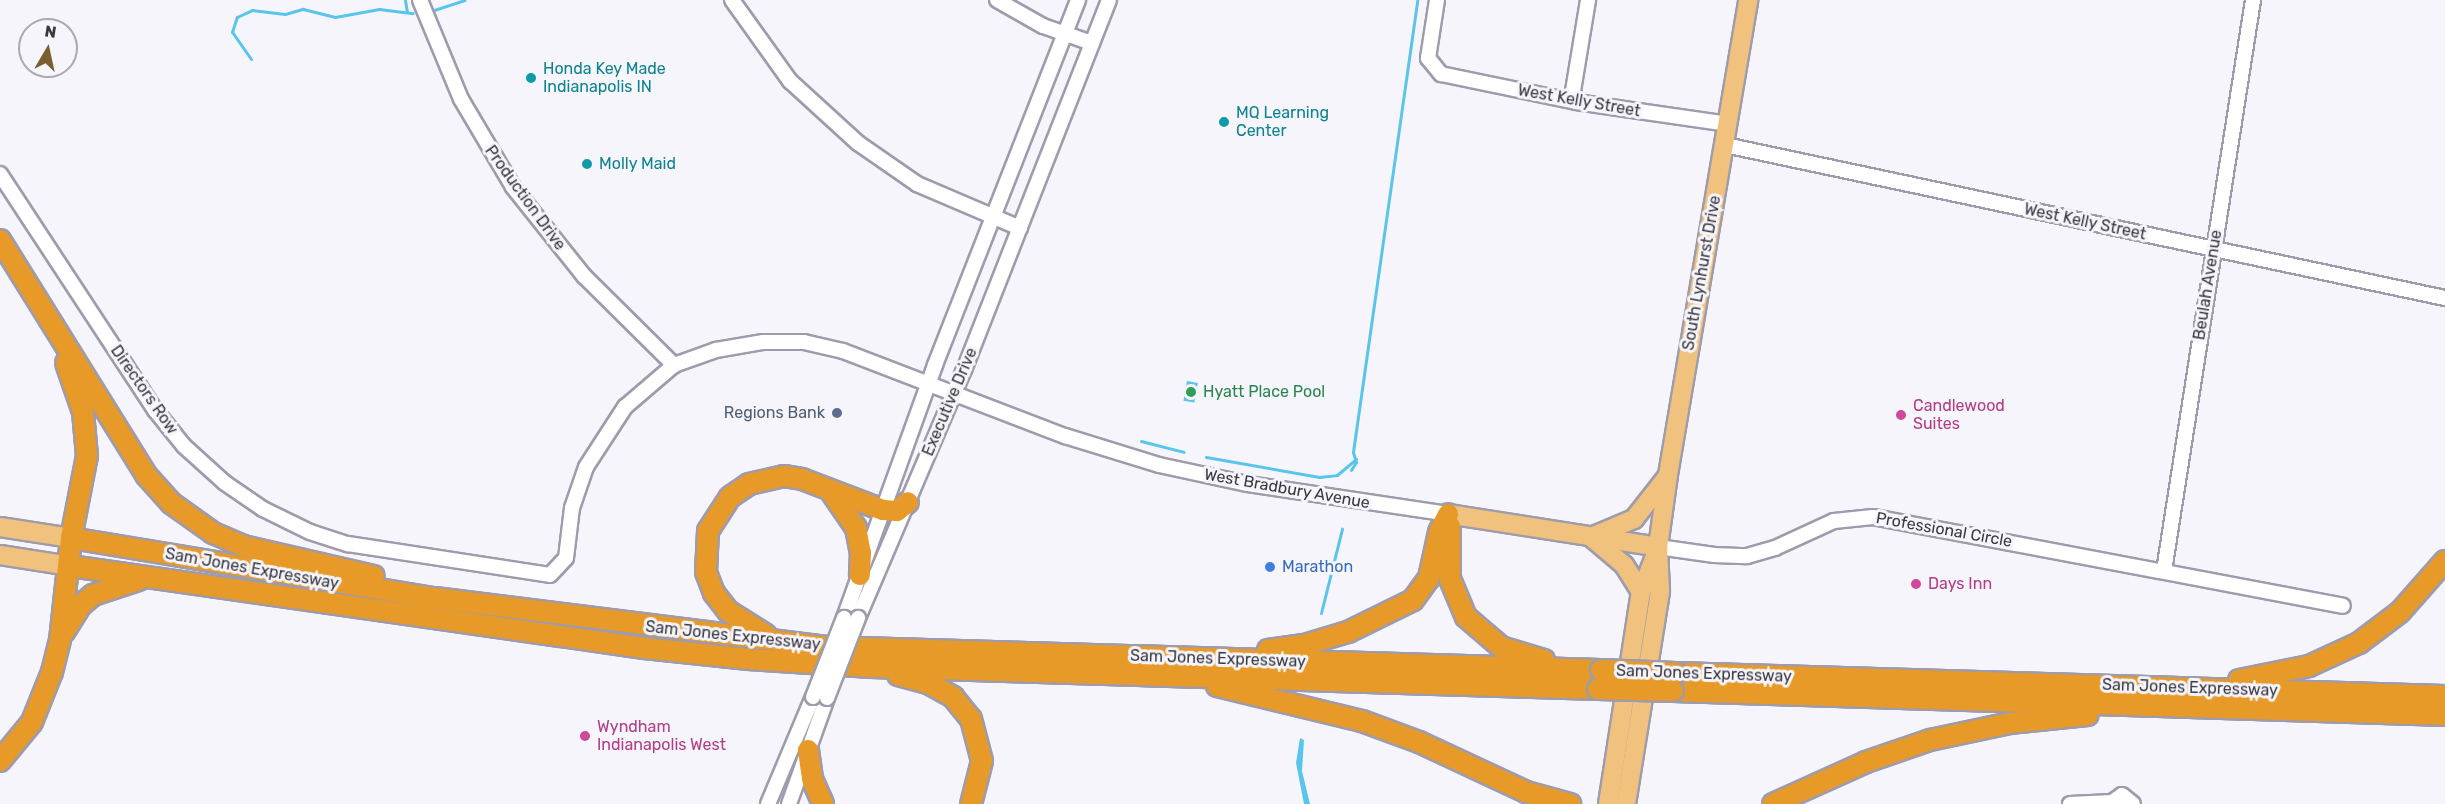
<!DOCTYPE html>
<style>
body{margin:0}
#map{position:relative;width:2445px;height:804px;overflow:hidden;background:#f6f5fc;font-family:Rubik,sans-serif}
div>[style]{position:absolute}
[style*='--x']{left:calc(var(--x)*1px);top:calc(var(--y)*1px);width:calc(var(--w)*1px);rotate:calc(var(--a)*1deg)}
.water>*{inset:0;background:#59c5eb;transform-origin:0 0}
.stream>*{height:3px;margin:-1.5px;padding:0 1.5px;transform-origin:1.5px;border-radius:1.5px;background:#59c5eb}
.roads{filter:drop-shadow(2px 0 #9e9cac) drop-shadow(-2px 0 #9e9cac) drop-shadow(0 2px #9e9cac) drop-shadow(0 -2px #9e9cac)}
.minor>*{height:14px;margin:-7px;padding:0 7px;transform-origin:7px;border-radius:7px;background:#fff}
.major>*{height:18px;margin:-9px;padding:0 9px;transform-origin:9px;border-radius:9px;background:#f1c27e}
.highway>*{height:20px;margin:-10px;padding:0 10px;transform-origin:10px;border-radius:10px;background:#e89a28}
.bridges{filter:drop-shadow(2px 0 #9e9cac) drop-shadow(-2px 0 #9e9cac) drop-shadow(0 2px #9e9cac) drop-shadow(0 -2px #9e9cac)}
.minor-bridge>*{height:14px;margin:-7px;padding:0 7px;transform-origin:7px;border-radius:7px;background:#fff}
.highway-bridge>*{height:20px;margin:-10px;padding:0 10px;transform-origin:10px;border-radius:10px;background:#e89a28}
.dots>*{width:16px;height:16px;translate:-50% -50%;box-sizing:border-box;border:3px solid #f6f5fc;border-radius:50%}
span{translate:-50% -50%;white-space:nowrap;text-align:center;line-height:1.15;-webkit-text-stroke:6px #f6f5fc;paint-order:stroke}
.culture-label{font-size:16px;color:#0d838f}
.left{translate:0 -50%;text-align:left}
.street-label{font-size:16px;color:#39383e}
.leisure-label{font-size:16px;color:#27864d}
.hotel-label{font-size:16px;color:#b23c85}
.service-label{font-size:16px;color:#4e5e75}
.right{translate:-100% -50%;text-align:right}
.shop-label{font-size:16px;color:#366cbe}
.north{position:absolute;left:18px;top:18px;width:60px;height:60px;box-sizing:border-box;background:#f6f5fc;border:2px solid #aaa9b0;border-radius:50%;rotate:9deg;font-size:16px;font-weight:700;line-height:24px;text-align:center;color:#39383e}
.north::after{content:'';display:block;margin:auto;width:21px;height:27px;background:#7a5e30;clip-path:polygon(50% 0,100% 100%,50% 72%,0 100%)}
</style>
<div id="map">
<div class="water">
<i style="left:1187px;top:381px;width:11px;height:20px;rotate:10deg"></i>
<i style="clip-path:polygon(1300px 738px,1304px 740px,1302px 771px,1310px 804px,1304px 804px,1296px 763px)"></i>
</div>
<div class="stream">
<i style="--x:405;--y:0;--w:12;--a:81"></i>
<i style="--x:434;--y:10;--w:32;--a:-18"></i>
<i style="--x:251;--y:59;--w:33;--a:-125"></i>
<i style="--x:232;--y:32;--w:16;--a:-72"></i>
<i style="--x:237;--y:17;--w:17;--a:-25"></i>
<i style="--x:252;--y:10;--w:33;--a:7"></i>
<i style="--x:285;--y:14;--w:19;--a:-16"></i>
<i style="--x:303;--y:9;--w:33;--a:14"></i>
<i style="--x:335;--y:17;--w:45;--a:-10.3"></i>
<i style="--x:379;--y:9;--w:34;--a:7"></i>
<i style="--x:1141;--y:441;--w:44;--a:14.3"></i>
<i style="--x:1206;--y:457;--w:115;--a:10"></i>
<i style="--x:1319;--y:477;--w:18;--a:-6"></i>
<i style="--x:1337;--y:475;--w:25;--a:-40"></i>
<i style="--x:1351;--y:470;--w:9;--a:-58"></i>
<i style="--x:1356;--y:462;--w:10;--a:-107"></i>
<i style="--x:1353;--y:452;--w:457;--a:-81.9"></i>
<i style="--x:1321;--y:613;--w:87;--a:-76"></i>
</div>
<div class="roads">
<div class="minor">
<i style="--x:420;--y:0;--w:107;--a:67.5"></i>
<i style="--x:461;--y:99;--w:102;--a:59.4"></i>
<i style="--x:513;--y:187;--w:114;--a:51.4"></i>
<i style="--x:584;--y:276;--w:127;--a:44.7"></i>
<i style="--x:732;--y:0;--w:100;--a:54.4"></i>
<i style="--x:790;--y:81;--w:92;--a:42.4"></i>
<i style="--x:858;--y:143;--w:72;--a:34.8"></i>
<i style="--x:917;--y:184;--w:112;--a:23.1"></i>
<i style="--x:997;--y:0;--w:53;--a:29.5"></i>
<i style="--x:1043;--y:26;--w:52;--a:19.1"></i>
<i style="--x:1437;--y:0;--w:59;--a:98.8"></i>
<i style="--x:1428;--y:58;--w:21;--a:51"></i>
<i style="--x:1441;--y:74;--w:138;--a:11.7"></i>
<i style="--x:1576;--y:102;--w:154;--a:8.2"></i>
<i style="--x:1576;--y:102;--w:11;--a:-105"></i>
<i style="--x:1573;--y:91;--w:92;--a:-80.6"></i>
<i style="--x:1725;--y:145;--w:736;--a:12"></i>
<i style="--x:0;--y:174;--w:282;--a:56.7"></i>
<i style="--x:155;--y:410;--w:46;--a:51.1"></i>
<i style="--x:184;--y:446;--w:55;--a:42.1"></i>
<i style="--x:225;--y:483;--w:46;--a:34.4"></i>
<i style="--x:263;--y:509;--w:52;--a:26.1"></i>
<i style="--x:310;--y:532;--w:40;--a:18"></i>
<i style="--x:348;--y:544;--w:204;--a:8.7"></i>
<i style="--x:550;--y:575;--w:23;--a:-47"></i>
<i style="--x:566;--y:558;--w:50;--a:-83.2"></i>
<i style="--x:572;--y:508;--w:43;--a:-71.1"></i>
<i style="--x:586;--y:467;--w:72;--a:-57"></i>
<i style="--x:625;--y:407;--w:65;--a:-40.6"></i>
<i style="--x:674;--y:365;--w:45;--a:-19.7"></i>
<i style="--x:716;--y:350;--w:48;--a:-9.7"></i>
<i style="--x:763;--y:342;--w:41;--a:0"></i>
<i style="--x:804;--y:342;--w:40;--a:13"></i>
<i style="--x:843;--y:351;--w:238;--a:21"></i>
<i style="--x:1065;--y:436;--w:98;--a:17.1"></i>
<i style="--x:1159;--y:465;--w:91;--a:12.1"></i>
<i style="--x:1248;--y:484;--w:202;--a:8.5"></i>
<i style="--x:1658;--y:547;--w:57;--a:8.1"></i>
<i style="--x:1714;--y:555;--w:33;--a:2"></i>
<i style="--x:1747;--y:556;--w:29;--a:-16"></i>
<i style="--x:1775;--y:548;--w:65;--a:-24.6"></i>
<i style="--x:1834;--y:521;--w:39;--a:-6"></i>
<i style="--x:1873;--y:517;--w:478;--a:10.7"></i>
<i style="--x:2164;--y:571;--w:578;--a:-81.14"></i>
<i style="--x:844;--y:618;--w:269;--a:-70.2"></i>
<i style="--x:935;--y:365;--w:392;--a:-68.6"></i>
<i style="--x:858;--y:618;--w:270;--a:-66.9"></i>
<i style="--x:964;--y:370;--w:397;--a:-68.6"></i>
<i style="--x:768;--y:804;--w:116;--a:-67.2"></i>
<i style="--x:789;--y:804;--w:113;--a:-70.3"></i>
<i style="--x:2070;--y:804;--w:42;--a:-2.7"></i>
<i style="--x:2112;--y:802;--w:12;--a:-35"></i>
<i style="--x:2122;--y:795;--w:14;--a:39"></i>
</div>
<div class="major">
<i style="--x:1448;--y:514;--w:213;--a:8.9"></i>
<i style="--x:0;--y:527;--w:72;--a:8.8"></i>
<i style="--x:0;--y:555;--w:71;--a:8.9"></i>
<i style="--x:1641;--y:592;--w:32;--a:-122"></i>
<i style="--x:1624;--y:565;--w:43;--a:-139.7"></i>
<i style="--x:1591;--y:537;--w:47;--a:-22.7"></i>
<i style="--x:1634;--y:519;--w:53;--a:-51.8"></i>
<i style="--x:1608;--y:804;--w:215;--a:-81.2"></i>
<i style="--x:1641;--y:592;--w:41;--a:-68.5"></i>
<i style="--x:1626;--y:804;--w:216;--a:-80.9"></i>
<i style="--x:1660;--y:591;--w:44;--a:-92.6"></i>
<i style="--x:1658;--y:547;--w:73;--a:-82.1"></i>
<i style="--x:1668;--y:475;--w:482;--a:-80.4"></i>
</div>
<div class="highway">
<i style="--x:0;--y:240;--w:277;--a:58.1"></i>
<i style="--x:146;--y:475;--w:38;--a:48"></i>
<i style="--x:171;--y:503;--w:52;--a:35.5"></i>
<i style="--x:213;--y:533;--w:33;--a:23"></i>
<i style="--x:243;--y:546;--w:134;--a:12.9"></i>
<i style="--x:832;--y:493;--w:42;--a:55.6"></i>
<i style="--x:856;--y:528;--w:25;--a:79"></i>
<i style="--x:861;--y:553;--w:22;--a:93"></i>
<i style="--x:1450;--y:526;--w:53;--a:90"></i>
<i style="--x:1450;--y:579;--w:41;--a:67.2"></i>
<i style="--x:1466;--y:617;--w:46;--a:40.6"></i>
<i style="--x:1501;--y:647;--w:45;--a:16.8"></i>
<i style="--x:71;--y:538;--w:369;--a:9.4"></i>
<i style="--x:435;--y:598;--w:397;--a:7.1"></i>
<i style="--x:829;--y:647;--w:772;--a:1.71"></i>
<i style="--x:70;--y:566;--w:580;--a:8.13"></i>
<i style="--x:644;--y:648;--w:105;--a:6"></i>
<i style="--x:748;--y:659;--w:123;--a:3.7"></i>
<i style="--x:871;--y:667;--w:727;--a:1.73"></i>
<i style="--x:64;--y:632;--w:32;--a:-58"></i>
<i style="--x:81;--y:605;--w:16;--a:-40"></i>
<i style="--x:93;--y:595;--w:48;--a:-18.1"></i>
<i style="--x:766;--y:635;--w:45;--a:-147.7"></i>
<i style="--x:728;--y:611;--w:23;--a:-128"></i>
<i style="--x:714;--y:593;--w:22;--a:-111"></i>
<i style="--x:706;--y:572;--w:41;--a:-87.2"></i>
<i style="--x:708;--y:531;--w:40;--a:-57.1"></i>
<i style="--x:730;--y:497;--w:23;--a:-34"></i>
<i style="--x:749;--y:484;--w:36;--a:-13"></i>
<i style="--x:784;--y:476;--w:18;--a:9"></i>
<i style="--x:802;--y:479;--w:87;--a:20.9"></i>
<i style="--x:883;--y:510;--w:14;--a:4"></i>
<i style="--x:897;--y:511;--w:14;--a:-39"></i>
<i style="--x:1268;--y:650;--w:36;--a:-8"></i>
<i style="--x:1304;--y:645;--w:46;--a:-16.5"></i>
<i style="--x:1348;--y:632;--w:72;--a:-26.2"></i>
<i style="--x:1413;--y:600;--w:27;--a:-54"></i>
<i style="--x:1429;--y:578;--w:47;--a:-77.7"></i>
<i style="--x:1439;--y:532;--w:20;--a:-63"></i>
<i style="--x:1676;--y:673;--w:769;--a:1.71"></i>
<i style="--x:898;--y:675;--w:31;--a:15"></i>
<i style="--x:928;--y:683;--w:29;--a:29"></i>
<i style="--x:953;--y:697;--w:28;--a:51"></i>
<i style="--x:971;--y:719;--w:43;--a:75.3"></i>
<i style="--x:982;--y:761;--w:44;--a:104.3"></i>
<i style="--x:2239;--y:680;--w:71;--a:-11.3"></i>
<i style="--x:2309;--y:666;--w:55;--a:-24.7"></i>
<i style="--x:2359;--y:643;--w:51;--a:-37.1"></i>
<i style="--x:2400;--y:612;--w:68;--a:-48.6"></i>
<i style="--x:1217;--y:686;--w:149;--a:13.6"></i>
<i style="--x:1362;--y:721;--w:61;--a:20.2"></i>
<i style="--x:1419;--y:742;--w:118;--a:25"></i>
<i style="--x:1526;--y:792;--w:46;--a:15.3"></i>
<i style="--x:1673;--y:691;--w:772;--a:1.78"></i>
<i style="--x:808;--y:750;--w:29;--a:82"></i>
<i style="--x:812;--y:779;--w:27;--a:66"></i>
<i style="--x:0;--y:761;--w:50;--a:-50.6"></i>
<i style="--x:32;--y:722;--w:54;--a:-68.2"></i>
<i style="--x:52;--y:672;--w:33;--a:-76"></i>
<i style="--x:60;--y:640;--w:103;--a:-83.8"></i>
<i style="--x:71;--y:538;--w:84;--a:-79"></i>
<i style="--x:87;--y:456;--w:44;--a:-95.2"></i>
<i style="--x:83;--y:412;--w:52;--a:-109.1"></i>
<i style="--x:1773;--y:804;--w:102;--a:-24.3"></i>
<i style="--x:1866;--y:762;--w:68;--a:-19"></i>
<i style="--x:1930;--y:740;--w:82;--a:-12"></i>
<i style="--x:2010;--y:723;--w:78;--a:-5.9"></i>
</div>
</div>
<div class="bridges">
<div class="minor-bridge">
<i style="--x:813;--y:697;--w:85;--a:-68.6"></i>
<i style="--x:827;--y:698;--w:86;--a:-68.8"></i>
</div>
<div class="highway-bridge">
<i style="--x:1601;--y:670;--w:75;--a:2.3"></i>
<i style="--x:1598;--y:689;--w:75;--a:1.5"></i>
</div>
</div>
<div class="dots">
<i style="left:531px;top:78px;background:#0f9aa8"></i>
<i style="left:1224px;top:122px;background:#0f9aa8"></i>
<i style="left:587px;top:164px;background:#0f9aa8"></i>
<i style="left:1191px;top:392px;background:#2e9e5b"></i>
<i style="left:837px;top:413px;background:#5c6f8a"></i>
<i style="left:1901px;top:415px;background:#d1479c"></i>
<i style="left:1270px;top:567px;background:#3f7fe0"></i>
<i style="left:1916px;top:584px;background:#d1479c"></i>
<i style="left:585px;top:736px;background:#d1479c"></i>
</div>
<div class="culture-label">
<span class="left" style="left:543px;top:78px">Honda Key Made<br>Indianapolis IN</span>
<span class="left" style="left:1236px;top:122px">MQ Learning<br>Center</span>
<span class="left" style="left:599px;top:164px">Molly Maid</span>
</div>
<div class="street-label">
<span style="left:1579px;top:101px;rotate:10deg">West Kelly Street</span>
<span style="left:525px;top:198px;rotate:54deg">Production Drive</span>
<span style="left:2085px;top:222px;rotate:12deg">West Kelly Street</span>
<span style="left:1702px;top:273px;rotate:-80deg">South Lynhurst Drive</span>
<span style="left:2208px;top:285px;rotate:-81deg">Beulah Avenue</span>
<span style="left:144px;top:390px;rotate:55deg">Directors Row</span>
<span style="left:950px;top:402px;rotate:-67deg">Executive Drive</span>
<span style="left:1287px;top:489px;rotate:10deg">West Bradbury Avenue</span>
<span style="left:1944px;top:530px;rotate:10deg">Professional Circle</span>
<span style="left:252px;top:569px;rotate:10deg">Sam Jones Expressway</span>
<span style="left:733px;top:636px;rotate:6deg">Sam Jones Expressway</span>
<span style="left:1218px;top:659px;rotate:2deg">Sam Jones Expressway</span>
<span style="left:1704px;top:674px;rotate:2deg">Sam Jones Expressway</span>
<span style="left:2190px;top:688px;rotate:2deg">Sam Jones Expressway</span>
</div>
<div class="leisure-label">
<span class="left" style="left:1203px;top:392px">Hyatt Place Pool</span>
</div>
<div class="hotel-label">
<span class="left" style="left:1913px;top:415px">Candlewood<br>Suites</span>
<span class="left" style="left:1928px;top:584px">Days Inn</span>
<span class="left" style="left:597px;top:736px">Wyndham<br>Indianapolis West</span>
</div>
<div class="service-label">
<span class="right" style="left:825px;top:413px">Regions Bank</span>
</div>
<div class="shop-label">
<span class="left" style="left:1282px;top:567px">Marathon</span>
</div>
<div class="north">N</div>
</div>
